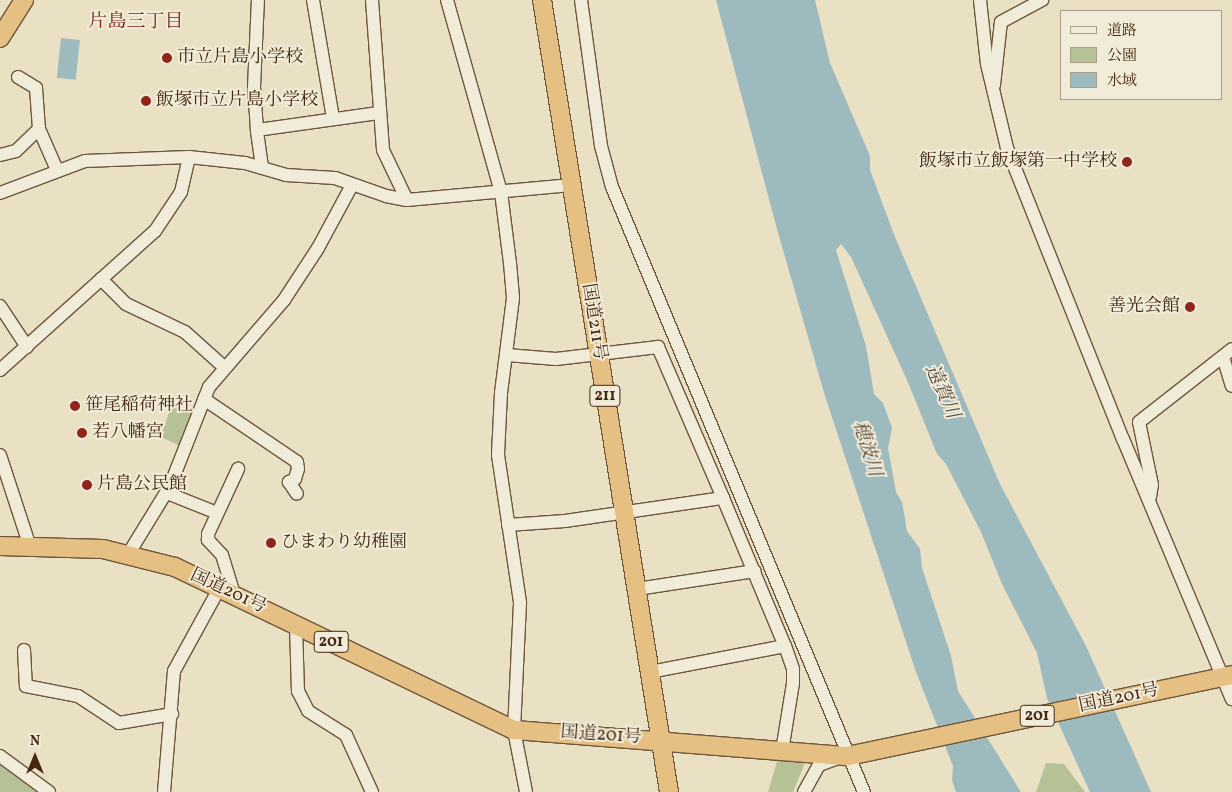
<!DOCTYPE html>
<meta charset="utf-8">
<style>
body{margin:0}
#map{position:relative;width:1232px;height:792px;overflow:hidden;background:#eae0c4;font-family:Vollkorn,"Noto Serif JP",serif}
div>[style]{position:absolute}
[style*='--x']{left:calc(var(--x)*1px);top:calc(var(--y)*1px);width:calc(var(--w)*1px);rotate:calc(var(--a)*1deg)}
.green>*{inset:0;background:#b6c295}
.water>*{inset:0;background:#9dbabf;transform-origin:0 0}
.roads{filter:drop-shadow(1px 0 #6e563d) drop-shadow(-1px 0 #6e563d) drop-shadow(0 1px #6e563d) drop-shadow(0 -1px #6e563d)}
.minor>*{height:12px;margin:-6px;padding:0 6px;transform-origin:6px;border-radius:6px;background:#f1ebd9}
.highway>*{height:18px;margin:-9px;padding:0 9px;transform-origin:9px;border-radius:9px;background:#e5c082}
.dots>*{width:14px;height:14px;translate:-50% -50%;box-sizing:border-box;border:2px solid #f1ebd9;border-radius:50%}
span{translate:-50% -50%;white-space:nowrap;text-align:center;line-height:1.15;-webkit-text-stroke:4px #f1ebd9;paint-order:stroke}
.shield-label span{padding:1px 4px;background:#f1ebd9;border:1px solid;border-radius:4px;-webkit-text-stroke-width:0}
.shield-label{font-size:16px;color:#452810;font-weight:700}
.poi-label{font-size:18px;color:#452810}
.left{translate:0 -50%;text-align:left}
.right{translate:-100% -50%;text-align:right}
.street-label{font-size:18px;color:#452810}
.neighbourhood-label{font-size:19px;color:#7a1f14}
.water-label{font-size:19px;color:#5b4c3c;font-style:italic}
.legend{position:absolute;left:1060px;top:10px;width:162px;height:90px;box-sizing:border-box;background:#f1ebd9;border:1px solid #ac9d89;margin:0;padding:6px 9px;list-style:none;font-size:15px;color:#452810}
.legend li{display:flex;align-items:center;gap:10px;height:25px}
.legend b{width:25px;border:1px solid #ac9d89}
.north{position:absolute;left:10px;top:732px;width:50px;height:50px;-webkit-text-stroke:4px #f1ebd9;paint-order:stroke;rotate:0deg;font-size:14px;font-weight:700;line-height:20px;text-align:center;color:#452810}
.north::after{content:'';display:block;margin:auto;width:18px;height:22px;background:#452810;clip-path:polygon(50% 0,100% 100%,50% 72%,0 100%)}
</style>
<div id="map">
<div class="green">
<i style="clip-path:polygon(172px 403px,194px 415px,180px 446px,161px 437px)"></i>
<i style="clip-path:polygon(778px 758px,805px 763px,793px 792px,768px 792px)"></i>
<i style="clip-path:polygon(0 760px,43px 792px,0 792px)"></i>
<i style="clip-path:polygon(1046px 763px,1064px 764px,1085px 792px,1036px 792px)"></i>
</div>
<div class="water">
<i style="clip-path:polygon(716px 0,815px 0,830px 63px,870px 156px,870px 170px,895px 237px,1000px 484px,1086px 646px,1151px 792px,1090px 792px,1047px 698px,1037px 653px,1002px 584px,981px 532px,946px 464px,937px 454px,907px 380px,851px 257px,841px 244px,836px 250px,866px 346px,874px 394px,883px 403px,892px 428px,888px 448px,896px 492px,902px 502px,907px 531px,920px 549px,922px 568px,951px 656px,958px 691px,1021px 792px,956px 792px,952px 780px,953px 766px,916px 672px,825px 396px,777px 229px)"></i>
<i style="left:61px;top:38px;width:19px;height:40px;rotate:6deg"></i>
</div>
<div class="roads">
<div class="minor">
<i style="--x:313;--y:0;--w:120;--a:80.4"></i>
<i style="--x:372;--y:0;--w:150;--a:85.8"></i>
<i style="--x:383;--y:150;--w:55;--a:64.4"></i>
<i style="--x:447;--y:0;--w:199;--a:74.3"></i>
<i style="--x:501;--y:192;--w:72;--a:82.8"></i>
<i style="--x:510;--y:263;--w:35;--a:85"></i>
<i style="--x:513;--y:298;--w:96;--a:97.2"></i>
<i style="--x:501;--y:393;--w:62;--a:92.8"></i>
<i style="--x:498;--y:455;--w:150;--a:81.5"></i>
<i style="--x:520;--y:603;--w:127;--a:92.7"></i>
<i style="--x:514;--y:730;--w:63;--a:79"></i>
<i style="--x:581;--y:0;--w:147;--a:82.2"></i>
<i style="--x:601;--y:146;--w:42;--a:75"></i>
<i style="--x:612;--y:187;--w:655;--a:67.39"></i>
<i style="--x:980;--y:0;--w:64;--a:83.8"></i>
<i style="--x:987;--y:64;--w:86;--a:76.6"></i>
<i style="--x:1007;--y:148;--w:313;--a:68.3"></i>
<i style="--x:1123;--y:439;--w:282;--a:67.3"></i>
<i style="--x:18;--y:77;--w:21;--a:31"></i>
<i style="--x:36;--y:88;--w:41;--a:85.8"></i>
<i style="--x:39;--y:129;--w:45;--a:66.3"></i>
<i style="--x:994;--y:85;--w:63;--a:-83.7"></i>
<i style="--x:1001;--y:22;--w:47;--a:-28.2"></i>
<i style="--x:257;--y:130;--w:43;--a:-94"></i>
<i style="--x:254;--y:87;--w:87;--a:-87.4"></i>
<i style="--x:0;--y:155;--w:16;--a:-14"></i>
<i style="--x:16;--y:151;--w:32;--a:-44"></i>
<i style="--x:262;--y:167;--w:37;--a:-98"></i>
<i style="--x:257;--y:130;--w:122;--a:-8"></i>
<i style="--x:0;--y:193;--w:91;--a:-20.6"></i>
<i style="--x:85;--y:161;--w:104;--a:-2.2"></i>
<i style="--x:189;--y:157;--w:56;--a:6.1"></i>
<i style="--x:245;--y:163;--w:43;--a:16.3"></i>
<i style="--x:286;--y:175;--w:49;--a:3.5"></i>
<i style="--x:335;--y:178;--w:54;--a:19.4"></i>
<i style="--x:386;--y:196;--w:21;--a:11"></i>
<i style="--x:407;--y:200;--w:165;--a:-5.2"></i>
<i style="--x:101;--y:279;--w:35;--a:45"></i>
<i style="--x:126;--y:304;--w:65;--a:25.4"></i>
<i style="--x:185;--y:332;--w:52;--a:41.9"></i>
<i style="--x:0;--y:306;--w:49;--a:56.6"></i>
<i style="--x:507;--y:355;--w:49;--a:4.7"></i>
<i style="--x:556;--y:359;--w:103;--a:-6.7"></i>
<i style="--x:658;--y:347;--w:164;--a:66.7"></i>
<i style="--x:1223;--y:357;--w:30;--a:73"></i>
<i style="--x:0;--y:370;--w:208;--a:-41.9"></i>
<i style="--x:155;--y:231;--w:47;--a:-56.3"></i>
<i style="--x:181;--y:192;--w:36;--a:-77"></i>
<i style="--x:204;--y:399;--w:112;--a:34.1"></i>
<i style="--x:297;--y:462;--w:7;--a:82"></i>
<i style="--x:298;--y:469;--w:10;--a:107"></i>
<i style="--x:295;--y:479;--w:7;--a:153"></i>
<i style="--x:289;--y:482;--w:14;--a:56"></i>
<i style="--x:0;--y:455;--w:97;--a:71.9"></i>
<i style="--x:167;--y:493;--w:54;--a:21.8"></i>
<i style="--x:1150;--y:497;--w:12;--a:-81"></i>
<i style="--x:1152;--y:485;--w:64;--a:-101.7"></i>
<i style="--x:1139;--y:422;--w:118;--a:-38.1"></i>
<i style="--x:508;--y:525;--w:57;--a:-4"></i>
<i style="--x:565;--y:521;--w:160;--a:-8.3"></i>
<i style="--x:723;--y:498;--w:160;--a:67.3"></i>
<i style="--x:785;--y:646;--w:137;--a:169.1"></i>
<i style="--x:129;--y:553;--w:79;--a:-58.5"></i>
<i style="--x:170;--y:486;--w:106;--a:-68.5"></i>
<i style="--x:209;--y:387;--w:115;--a:-49.2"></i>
<i style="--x:284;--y:300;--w:62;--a:-56.8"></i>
<i style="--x:318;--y:248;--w:72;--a:-61.6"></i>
<i style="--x:637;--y:589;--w:119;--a:-8.7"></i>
<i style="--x:234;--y:594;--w:41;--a:-107.1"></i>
<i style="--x:222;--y:555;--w:21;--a:-133"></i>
<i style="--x:208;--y:540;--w:6;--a:-90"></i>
<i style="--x:208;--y:534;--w:72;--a:-65.2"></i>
<i style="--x:296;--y:625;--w:66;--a:88.3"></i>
<i style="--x:298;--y:691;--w:22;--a:63"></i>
<i style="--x:308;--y:711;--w:45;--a:32.3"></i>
<i style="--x:346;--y:735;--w:63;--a:65.5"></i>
<i style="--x:24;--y:650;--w:36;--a:87"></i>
<i style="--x:26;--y:686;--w:53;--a:10.9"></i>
<i style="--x:78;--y:696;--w:49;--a:33.4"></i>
<i style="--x:119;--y:723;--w:54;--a:-9.6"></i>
<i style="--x:782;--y:751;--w:69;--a:-80.8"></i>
<i style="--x:793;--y:683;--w:14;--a:-90"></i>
<i style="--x:793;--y:669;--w:24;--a:-109"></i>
<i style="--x:0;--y:756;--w:61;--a:36.3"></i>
<i style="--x:164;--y:792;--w:121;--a:-85.3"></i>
<i style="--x:174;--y:671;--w:96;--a:-61.3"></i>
<i style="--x:804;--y:792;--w:31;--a:-61"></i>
<i style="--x:819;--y:765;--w:20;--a:-20"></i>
</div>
<div class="highway">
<i style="--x:542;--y:0;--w:802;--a:80.89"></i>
<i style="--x:0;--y:38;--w:45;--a:-57.7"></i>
<i style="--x:0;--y:546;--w:103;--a:1.7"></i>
<i style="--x:103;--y:549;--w:74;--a:14"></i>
<i style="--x:175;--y:567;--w:376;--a:25.7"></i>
<i style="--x:514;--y:730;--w:335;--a:4.5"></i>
<i style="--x:848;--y:756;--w:392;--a:-11.9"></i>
</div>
</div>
<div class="dots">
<i style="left:167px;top:58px;background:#8f2418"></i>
<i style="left:146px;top:101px;background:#8f2418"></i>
<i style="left:1127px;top:162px;background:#8f2418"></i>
<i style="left:1190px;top:307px;background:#8f2418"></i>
<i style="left:75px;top:406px;background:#8f2418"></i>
<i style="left:82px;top:433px;background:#8f2418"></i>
<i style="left:87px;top:485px;background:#8f2418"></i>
<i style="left:271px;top:543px;background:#8f2418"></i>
</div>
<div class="shield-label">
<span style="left:605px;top:396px">211</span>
<span style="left:331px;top:642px">201</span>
<span style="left:1037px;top:716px">201</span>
</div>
<div class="poi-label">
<span class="left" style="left:177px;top:58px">市立片島小学校</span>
<span class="left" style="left:156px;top:101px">飯塚市立片島小学校</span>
<span class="right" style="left:1117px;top:162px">飯塚市立飯塚第一中学校</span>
<span class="right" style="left:1180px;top:307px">善光会館</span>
<span class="left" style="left:85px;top:406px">笹尾稲荷神社</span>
<span class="left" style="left:92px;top:433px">若八幡宮</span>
<span class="left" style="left:97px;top:485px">片島公民館</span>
<span class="left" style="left:281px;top:543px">ひまわり幼稚園</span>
</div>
<div class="street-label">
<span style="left:593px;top:322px;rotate:81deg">国道211号</span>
<span style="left:228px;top:592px;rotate:25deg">国道201号</span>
<span style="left:1119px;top:699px;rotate:-12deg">国道201号</span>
<span style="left:601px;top:736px;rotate:4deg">国道201号</span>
</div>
<div class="neighbourhood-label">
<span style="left:136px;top:23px">片島三丁目</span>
</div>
<div class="water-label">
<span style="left:941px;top:392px;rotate:66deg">遠賀川</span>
<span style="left:866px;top:449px;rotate:73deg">穂波川</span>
</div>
<ul class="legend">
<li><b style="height:6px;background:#f1ebd9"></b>道路</li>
<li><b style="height:14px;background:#b6c295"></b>公園</li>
<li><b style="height:14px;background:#9dbabf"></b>水域</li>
</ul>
<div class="north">N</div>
</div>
